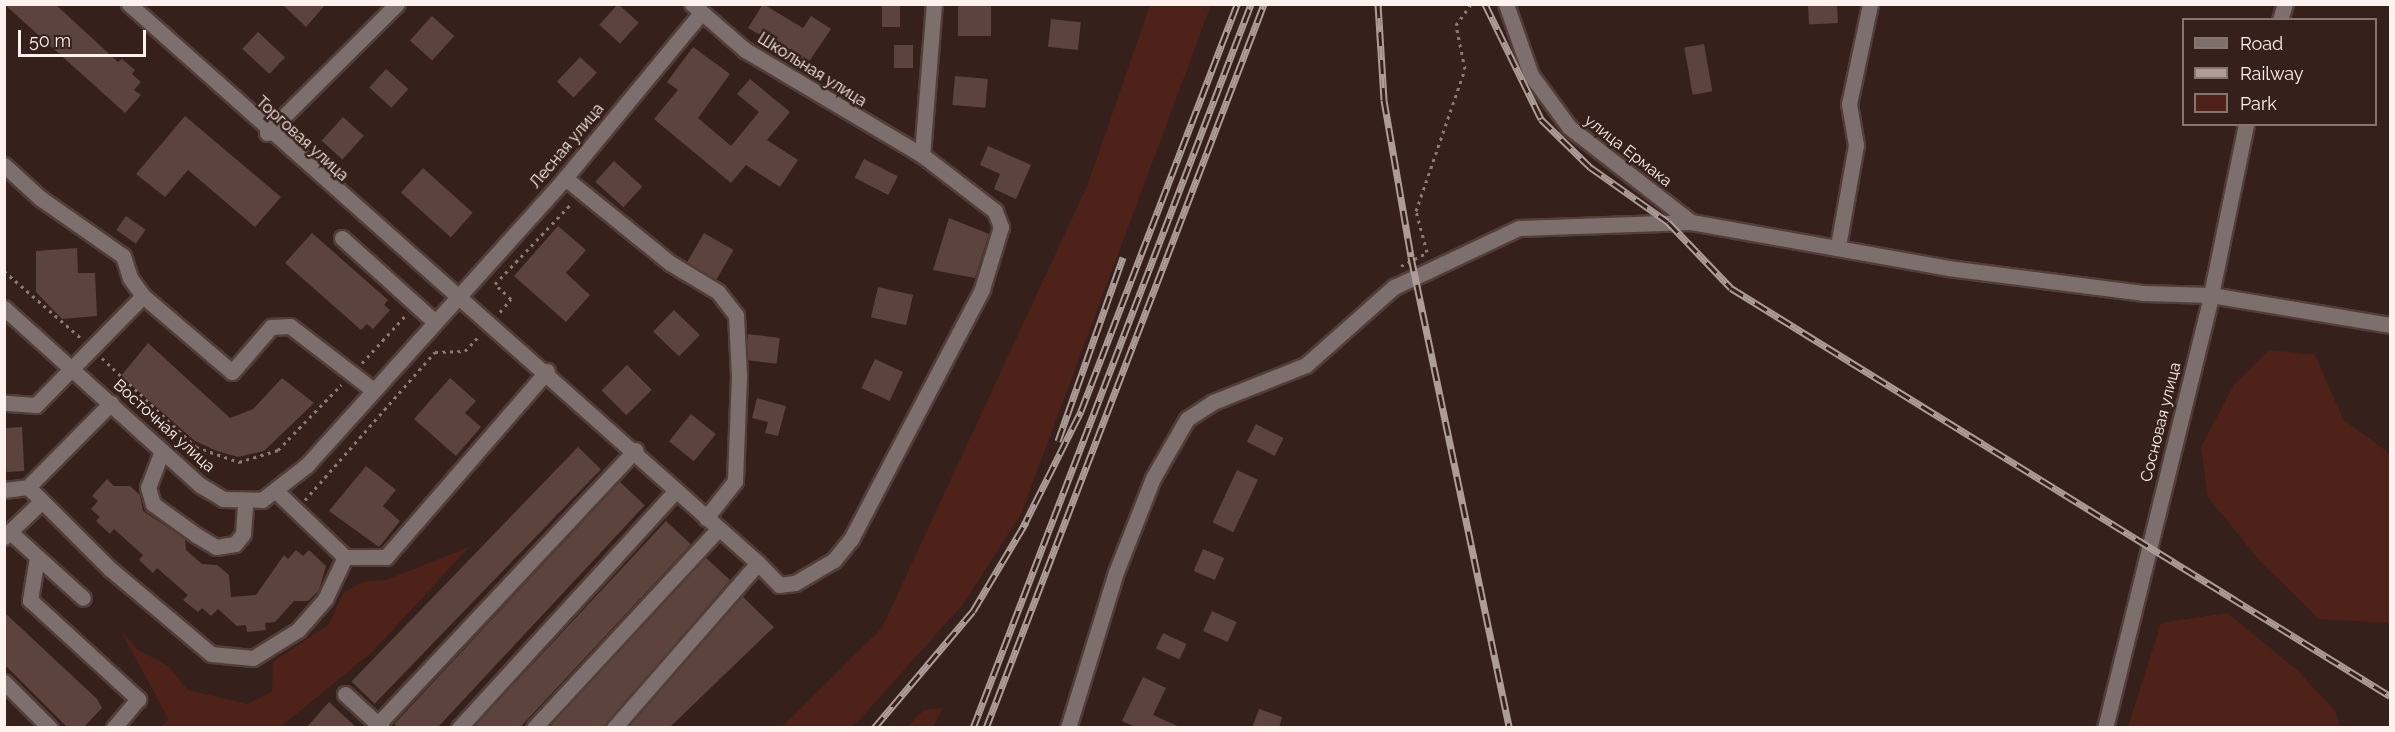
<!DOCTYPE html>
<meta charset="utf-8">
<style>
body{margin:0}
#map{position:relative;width:2395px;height:732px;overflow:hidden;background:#36201b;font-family:Raleway,sans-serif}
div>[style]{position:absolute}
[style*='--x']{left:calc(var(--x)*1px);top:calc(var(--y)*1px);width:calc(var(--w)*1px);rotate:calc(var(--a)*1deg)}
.green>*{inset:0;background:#4f2219}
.building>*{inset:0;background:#5c433e;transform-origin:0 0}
.path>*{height:3px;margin-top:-1.5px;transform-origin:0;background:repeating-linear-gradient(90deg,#8d7a76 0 3px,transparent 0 7.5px)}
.roads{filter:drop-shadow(2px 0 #523d39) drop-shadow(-2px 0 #523d39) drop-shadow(0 2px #523d39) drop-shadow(0 -2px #523d39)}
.minor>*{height:15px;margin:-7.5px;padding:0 7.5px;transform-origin:7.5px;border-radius:7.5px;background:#7c6f6d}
.rail>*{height:7px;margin-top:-3.5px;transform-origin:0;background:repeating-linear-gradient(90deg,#36201b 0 14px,#ad9c98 0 28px);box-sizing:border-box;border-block:2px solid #ad9c98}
span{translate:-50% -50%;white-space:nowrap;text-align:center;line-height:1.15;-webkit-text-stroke:5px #36201b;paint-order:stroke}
.street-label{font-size:16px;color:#fef1ee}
.frame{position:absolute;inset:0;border:6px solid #fef1ee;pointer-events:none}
.legend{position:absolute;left:2182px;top:18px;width:195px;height:108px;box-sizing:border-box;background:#36201b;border:2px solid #86746f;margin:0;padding:8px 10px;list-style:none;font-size:18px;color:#fef1ee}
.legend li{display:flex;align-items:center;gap:12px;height:30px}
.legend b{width:30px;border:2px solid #86746f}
.scale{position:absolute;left:18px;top:30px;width:128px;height:27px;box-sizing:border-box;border:3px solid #fef1ee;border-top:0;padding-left:8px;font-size:18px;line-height:21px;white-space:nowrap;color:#fef1ee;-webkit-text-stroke:4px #36201b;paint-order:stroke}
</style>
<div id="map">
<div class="green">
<i style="clip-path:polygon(1150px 5px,1211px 5px,1021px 514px,963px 604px,853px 727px,782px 727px,882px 628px,1088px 184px)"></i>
<i style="clip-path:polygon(2269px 350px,2315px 355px,2343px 419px,2390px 454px,2390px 623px,2319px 619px,2259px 560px,2208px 497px,2201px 447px,2234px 385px)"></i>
<i style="clip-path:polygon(469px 547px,372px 652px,280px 727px,160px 727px,169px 720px,121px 631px,137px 649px,168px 666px,188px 690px,247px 704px,272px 692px,273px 662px,329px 624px,343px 593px,362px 582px,386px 580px)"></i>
<i style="clip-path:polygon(2227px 613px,2296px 669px,2335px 711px,2340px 727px,2128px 727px,2161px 623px)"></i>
<i style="clip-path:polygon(942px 708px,934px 727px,907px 727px,924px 710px)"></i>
</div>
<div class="building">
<i style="clip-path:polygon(4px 4px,55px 4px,118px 62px,122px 59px,135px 70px,132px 74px,141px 82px,134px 90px,141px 95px,125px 113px)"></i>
<i style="clip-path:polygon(282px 4px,326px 4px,306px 27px)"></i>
<i style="left:618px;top:4px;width:28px;height:28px;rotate:42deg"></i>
<i style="clip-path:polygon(763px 4px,803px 28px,811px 16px,831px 29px,808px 63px,748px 28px)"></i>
<i style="left:882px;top:4px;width:18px;height:23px"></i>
<i style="left:958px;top:4px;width:33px;height:32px"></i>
<i style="left:1837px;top:4px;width:19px;height:29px;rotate:87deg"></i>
<i style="left:432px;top:16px;width:30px;height:33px;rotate:42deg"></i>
<i style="left:1051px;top:19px;width:30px;height:28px;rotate:6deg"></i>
<i style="left:258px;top:32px;width:37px;height:23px;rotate:43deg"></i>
<i style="left:1704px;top:44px;width:48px;height:20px;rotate:80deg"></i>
<i style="left:894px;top:45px;width:19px;height:23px"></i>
<i style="clip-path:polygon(693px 47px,730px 74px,698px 118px,731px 146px,759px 112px,737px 94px,750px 79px,790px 112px,767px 140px,798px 160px,780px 187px,746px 165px,731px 183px,654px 119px,678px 90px,667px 82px)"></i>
<i style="left:580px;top:57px;width:23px;height:34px;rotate:43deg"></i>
<i style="left:386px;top:69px;width:30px;height:25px;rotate:42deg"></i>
<i style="left:955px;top:76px;width:33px;height:29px;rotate:5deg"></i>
<i style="clip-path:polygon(185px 116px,281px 197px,255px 227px,188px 170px,165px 197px,136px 174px)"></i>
<i style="left:343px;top:117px;width:28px;height:32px;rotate:42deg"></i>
<i style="clip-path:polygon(988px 146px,1031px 165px,1016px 199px,994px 189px,1000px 174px,980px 165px)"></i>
<i style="left:864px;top:159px;width:38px;height:21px;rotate:27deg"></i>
<i style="left:614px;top:161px;width:38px;height:28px;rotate:42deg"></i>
<i style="left:423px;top:168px;width:67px;height:33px;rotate:42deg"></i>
<i style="left:126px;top:216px;width:24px;height:17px;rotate:35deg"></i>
<i style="clip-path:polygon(949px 218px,989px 234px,975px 278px,933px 270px)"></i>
<i style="clip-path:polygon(558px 226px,586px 250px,566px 273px,590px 295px,566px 322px,514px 276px)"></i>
<i style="clip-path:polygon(312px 233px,388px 300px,384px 305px,390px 310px,373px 329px,367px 324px,361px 330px,285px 263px)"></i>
<i style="left:704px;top:233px;width:34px;height:34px;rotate:30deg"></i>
<i style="clip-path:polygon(77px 248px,78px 273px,95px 273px,97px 316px,62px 319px,36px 292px,36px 251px)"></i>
<i style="left:878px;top:287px;width:36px;height:31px;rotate:13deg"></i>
<i style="left:674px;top:310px;width:36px;height:30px;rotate:44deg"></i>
<i style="left:748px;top:334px;width:32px;height:26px;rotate:7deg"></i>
<i style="clip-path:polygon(148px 343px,230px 418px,253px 409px,282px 378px,314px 403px,264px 451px,238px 457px,217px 451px,195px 441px,121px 376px)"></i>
<i style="left:875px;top:359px;width:31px;height:32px;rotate:25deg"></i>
<i style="left:627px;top:365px;width:35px;height:36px;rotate:45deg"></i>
<i style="clip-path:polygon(450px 378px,476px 401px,465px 413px,481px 427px,456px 456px,414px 419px)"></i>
<i style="clip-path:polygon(757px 398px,786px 406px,778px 436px,765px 433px,768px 422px,752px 418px)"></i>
<i style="left:691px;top:414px;width:32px;height:35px;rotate:39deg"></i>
<i style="left:1256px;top:424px;width:31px;height:20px;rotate:27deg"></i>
<i style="left:22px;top:427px;width:44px;height:18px;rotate:87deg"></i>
<i style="left:578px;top:447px;width:32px;height:326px;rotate:44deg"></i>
<i style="clip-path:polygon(366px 466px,396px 490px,383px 506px,400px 521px,379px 547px,329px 511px)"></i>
<i style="left:1237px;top:470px;width:23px;height:58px;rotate:25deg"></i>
<i style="clip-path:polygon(107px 479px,114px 486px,130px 486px,140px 495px,143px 511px,185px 539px,186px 550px,202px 564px,217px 565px,229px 575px,231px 597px,256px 595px,284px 555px,288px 559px,296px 550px,303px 556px,309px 550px,326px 566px,319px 590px,308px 601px,294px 601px,275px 622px,265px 623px,266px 630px,247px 632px,246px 625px,237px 626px,218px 609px,211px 616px,202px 608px,198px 612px,183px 600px,188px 595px,157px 568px,153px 573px,139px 560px,143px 555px,114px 529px,110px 534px,96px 521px,100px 517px,91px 509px,98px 501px,92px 496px)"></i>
<i style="left:620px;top:482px;width:34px;height:331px;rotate:43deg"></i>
<i style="left:666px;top:521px;width:34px;height:280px;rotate:43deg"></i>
<i style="left:1203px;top:549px;width:23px;height:24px;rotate:23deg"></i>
<i style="clip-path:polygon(705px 557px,730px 580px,604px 728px,548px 728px)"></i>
<i style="clip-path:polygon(742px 596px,774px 627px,669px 728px,627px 728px)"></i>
<i style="left:1212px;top:611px;width:27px;height:22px;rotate:24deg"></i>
<i style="clip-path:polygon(4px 612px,97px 699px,102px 708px,83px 728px,68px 728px,4px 664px)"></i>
<i style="left:1163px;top:633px;width:26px;height:17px;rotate:25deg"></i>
<i style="clip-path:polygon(1143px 677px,1166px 688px,1153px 715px,1182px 728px,1138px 728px,1122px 721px)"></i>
<i style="clip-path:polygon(329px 702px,357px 728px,306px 728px)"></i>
<i style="clip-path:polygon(1259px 709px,1282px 717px,1279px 728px,1252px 728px)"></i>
</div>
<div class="path">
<i style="--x:1427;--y:252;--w:42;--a:-105"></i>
<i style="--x:1416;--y:211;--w:150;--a:-71"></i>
<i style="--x:1465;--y:69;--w:45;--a:-101.6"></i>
<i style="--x:1456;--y:25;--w:26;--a:-54"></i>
<i style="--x:1401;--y:266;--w:28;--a:-27"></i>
<i style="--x:4;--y:271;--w:101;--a:41"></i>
<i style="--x:500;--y:312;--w:17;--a:-50"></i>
<i style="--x:511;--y:299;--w:22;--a:-137"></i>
<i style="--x:495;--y:284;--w:110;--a:-46.5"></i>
<i style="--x:102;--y:358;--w:129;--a:43.4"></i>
<i style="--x:196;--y:447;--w:46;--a:19.2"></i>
<i style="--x:239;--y:462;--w:41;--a:-17.1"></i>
<i style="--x:278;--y:450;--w:91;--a:-45.9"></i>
<i style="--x:362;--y:363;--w:65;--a:-47.5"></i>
<i style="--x:305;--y:500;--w:197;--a:-48.7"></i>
<i style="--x:435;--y:352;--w:30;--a:-2"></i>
<i style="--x:465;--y:351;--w:22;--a:-47"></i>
</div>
<div class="roads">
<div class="minor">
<i style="--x:129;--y:4;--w:841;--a:41.63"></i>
<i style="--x:1506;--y:4;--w:75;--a:70.6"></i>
<i style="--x:1531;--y:75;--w:64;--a:53.8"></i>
<i style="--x:1569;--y:127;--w:155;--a:37.9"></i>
<i style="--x:2280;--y:20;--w:17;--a:-73"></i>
<i style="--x:267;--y:133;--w:183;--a:-44.8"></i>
<i style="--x:922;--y:155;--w:151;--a:-85.5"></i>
<i style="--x:4;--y:165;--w:49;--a:42.5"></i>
<i style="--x:40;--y:198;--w:101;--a:34.9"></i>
<i style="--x:123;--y:256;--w:23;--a:72"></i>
<i style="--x:130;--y:278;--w:22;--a:54"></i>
<i style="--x:143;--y:296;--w:153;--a:134.5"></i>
<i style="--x:36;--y:405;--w:32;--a:-176"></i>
<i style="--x:565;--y:178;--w:135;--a:39"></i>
<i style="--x:670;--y:263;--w:56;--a:31.1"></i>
<i style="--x:718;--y:292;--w:29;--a:52"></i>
<i style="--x:736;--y:315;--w:61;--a:87.2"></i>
<i style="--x:739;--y:376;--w:105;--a:92.2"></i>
<i style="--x:735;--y:481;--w:47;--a:128.1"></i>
<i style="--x:342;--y:238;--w:124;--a:42.1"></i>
<i style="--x:1838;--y:246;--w:103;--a:-79.9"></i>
<i style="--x:1856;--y:145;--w:42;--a:-99.7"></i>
<i style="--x:1849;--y:104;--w:102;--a:-78.1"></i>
<i style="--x:143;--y:296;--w:117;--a:40.5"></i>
<i style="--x:232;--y:372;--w:60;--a:-49.1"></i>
<i style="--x:271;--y:327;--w:19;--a:-3"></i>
<i style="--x:290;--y:326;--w:105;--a:37.6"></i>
<i style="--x:4;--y:308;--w:264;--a:42.1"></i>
<i style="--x:200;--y:485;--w:27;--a:31"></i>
<i style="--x:223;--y:499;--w:39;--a:1"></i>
<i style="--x:262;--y:500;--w:57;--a:-37.9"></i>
<i style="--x:307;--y:465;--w:386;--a:-48"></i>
<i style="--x:565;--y:178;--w:214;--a:-50.5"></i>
<i style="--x:111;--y:403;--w:118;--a:134.7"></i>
<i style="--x:28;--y:487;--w:115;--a:45"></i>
<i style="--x:109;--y:568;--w:133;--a:40.1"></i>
<i style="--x:211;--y:654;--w:42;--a:5.4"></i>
<i style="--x:253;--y:658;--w:53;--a:-31.9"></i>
<i style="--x:298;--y:630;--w:41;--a:-48.9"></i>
<i style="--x:325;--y:599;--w:47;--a:-64.5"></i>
<i style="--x:162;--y:451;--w:39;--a:111"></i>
<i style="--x:148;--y:487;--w:18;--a:74"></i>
<i style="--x:153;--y:504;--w:53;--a:35.8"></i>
<i style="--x:196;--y:535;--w:23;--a:31"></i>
<i style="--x:216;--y:547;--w:19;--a:-9"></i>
<i style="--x:235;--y:544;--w:13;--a:-51"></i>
<i style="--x:243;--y:534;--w:30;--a:-86"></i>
<i style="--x:4;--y:490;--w:24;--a:-7"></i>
<i style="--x:278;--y:493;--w:93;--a:43.7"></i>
<i style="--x:345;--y:557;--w:41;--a:0"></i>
<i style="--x:386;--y:557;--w:246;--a:-49.1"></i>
<i style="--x:10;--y:532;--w:98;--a:42.1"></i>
<i style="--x:4;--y:537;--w:52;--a:-43.5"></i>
<i style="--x:37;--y:557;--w:44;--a:99.2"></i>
<i style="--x:30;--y:600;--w:147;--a:42.5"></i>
<i style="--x:138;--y:699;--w:38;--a:130"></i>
<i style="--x:4;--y:682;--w:65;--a:45"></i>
<i style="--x:345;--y:694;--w:50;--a:42.6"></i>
<i style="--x:378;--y:724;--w:376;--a:-46.8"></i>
<i style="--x:459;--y:728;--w:322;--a:-47.6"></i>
<i style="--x:534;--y:728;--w:271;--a:-47.2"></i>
<i style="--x:614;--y:728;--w:219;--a:-48.9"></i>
<i style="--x:758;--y:563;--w:30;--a:46"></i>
<i style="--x:779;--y:585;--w:16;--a:-7"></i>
<i style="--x:795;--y:583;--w:45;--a:-30.5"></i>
<i style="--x:834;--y:560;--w:27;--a:-51"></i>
<i style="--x:851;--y:539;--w:282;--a:-62.3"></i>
<i style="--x:982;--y:289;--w:65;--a:-73"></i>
<i style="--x:1001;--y:227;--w:17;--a:-111"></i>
<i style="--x:995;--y:211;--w:92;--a:-142.5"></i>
<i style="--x:922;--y:155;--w:206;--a:-149.3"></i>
<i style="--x:745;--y:50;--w:70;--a:-139"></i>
<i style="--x:1068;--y:728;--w:163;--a:-72.9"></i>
<i style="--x:1116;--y:572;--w:101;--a:-68.5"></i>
<i style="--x:1153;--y:478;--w:68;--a:-60"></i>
<i style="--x:1187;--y:419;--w:31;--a:-33"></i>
<i style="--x:1213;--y:402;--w:100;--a:-21.7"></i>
<i style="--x:1306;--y:365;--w:118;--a:-41.6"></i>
<i style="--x:1394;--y:287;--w:138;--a:-25.3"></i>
<i style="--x:1519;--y:228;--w:172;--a:-2"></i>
<i style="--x:1691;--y:222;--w:261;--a:10.1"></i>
<i style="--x:1948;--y:268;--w:198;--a:7.3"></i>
<i style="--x:2144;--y:293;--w:67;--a:1.7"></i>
<i style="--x:2211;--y:295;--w:181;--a:9.5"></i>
<i style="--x:2105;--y:728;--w:446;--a:-76.2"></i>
<i style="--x:2211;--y:295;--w:175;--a:-78.4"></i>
</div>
</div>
<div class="rail">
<i style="--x:1378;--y:4;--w:96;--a:86.4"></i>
<i style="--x:1384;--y:100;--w:159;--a:80.2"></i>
<i style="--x:1411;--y:257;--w:481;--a:78.2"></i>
<i style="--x:1485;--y:4;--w:128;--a:64"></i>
<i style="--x:1541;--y:119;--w:69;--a:44.4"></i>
<i style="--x:1590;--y:167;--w:95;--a:35.2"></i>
<i style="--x:1668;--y:222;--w:91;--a:46.3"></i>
<i style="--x:1731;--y:288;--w:775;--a:31.76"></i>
<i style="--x:1058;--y:441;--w:195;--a:-70.5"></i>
<i style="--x:1022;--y:529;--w:132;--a:-63.4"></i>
<i style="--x:1081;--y:411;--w:436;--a:-69"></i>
<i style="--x:874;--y:728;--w:153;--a:-49.8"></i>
<i style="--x:973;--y:611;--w:104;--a:-59.2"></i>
<i style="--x:973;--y:728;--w:776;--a:-68.99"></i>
<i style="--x:986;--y:728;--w:776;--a:-68.99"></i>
</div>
<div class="street-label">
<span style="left:812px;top:70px;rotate:32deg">Школьная улица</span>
<span style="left:302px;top:139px;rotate:42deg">Торговая улица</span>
<span style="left:567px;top:146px;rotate:-50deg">Лесная улица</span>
<span style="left:1628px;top:151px;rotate:38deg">улица Ермака</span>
<span style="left:2161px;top:422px;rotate:-76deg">Сосновая улица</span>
<span style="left:164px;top:426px;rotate:42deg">Восточная улица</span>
</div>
<div class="frame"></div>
<ul class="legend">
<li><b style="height:8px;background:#7c6f6d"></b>Road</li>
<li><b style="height:8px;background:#ad9c98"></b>Railway</li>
<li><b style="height:16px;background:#4f2219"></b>Park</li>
</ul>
<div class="scale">50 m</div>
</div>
